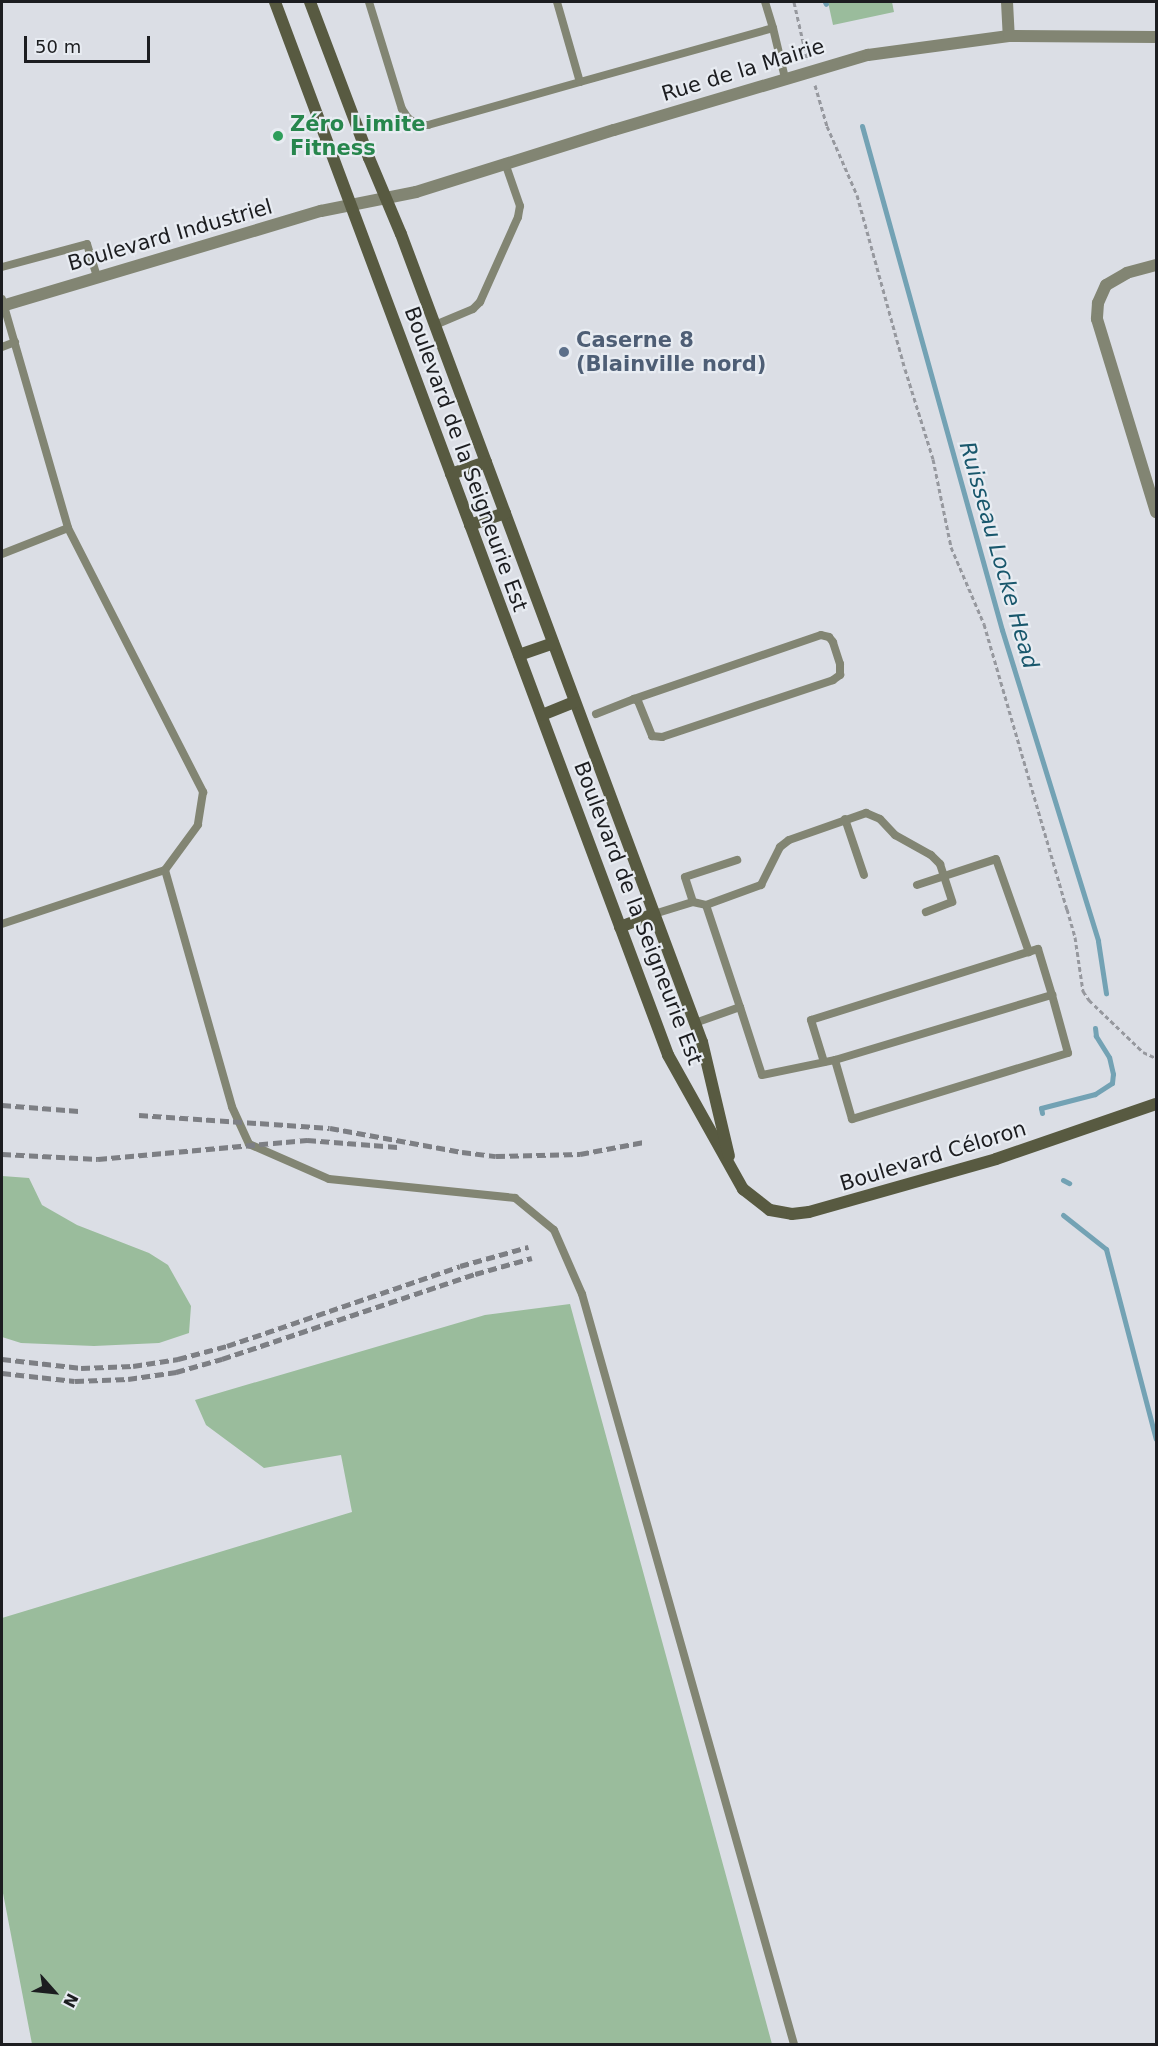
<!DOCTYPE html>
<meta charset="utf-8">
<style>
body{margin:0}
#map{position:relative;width:1158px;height:2046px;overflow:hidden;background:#dbdee5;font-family:"DejaVu Sans",sans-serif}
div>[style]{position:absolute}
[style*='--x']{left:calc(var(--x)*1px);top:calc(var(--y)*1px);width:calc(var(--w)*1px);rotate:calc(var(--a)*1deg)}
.forest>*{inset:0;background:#9abc9c}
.stream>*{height:5px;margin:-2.5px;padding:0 2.5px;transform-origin:2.5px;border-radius:2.5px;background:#73a2b4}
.path>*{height:3px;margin-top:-1.5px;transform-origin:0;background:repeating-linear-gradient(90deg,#96989e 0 4.5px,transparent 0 7.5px)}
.lane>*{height:8px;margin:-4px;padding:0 4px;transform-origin:4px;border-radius:4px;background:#828573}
.street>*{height:12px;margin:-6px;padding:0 6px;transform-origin:6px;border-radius:6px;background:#828573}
.secondary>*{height:12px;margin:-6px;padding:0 6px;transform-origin:6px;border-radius:6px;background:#585a41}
.rail>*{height:4.5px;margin-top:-2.25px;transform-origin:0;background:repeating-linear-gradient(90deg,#7d7f84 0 9px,transparent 0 13.5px)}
.dots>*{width:16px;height:16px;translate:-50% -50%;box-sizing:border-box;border:3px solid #e8ecf2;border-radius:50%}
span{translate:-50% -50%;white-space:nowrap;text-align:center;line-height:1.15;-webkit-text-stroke:4.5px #e8ecf2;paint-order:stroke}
.street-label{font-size:21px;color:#1c1d20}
.leisure-label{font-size:21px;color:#27864d;font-weight:700}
.left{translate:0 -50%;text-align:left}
.service-label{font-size:21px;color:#4e5e75;font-weight:700}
.water-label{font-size:22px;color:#19576c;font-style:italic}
.frame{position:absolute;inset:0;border:3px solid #1c1d20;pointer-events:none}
.north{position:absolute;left:24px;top:1962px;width:60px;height:60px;-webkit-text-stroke:4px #e8ecf2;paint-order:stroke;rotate:117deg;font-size:16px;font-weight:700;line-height:24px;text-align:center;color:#1c1d20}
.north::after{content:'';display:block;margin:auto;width:21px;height:27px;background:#1c1d20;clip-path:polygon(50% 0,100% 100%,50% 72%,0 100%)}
.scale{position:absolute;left:24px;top:36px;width:126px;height:27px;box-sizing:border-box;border:3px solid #1c1d20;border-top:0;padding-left:8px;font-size:18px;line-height:21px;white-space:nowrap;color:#1c1d20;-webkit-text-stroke:4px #e8ecf2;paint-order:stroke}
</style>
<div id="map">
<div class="forest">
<i style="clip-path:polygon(828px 2px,892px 2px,894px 12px,833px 25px)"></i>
<i style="clip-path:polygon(2px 1176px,29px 1178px,42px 1205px,77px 1225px,149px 1253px,168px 1265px,191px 1306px,189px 1333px,159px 1343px,94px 1346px,21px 1343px,2px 1337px)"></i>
<i style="clip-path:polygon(570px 1304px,772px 2044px,32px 2044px,2px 1888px,2px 1618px,352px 1512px,341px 1455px,264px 1468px,206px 1425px,195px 1400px,485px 1315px)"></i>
</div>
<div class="stream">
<i style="--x:825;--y:2;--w:2;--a:63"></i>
<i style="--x:862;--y:126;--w:523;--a:74.48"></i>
<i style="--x:1002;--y:630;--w:325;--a:72.8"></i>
<i style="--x:1098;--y:941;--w:53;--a:81.3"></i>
<i style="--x:1042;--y:1113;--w:5;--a:-101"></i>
<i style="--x:1041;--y:1108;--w:56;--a:-14.5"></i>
<i style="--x:1095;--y:1094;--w:20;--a:-33"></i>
<i style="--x:1112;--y:1083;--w:9;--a:-84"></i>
<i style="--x:1113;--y:1074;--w:17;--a:-103"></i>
<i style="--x:1109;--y:1057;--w:25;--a:-122"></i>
<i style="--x:1096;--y:1036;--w:8;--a:-97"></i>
<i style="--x:1063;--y:1180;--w:7;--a:27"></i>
<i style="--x:1063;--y:1215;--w:55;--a:38.3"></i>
<i style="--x:1106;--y:1249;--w:196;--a:75.3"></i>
</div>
<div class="path">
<i style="--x:794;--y:2;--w:58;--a:77.2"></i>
<i style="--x:815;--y:85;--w:43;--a:73.7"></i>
<i style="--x:827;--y:126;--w:75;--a:66.5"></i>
<i style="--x:857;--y:195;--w:180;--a:74.6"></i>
<i style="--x:905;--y:369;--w:94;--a:72.7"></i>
<i style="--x:933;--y:459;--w:90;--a:78.4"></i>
<i style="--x:951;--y:547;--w:84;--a:66.8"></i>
<i style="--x:984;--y:624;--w:297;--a:73.8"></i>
<i style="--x:1067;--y:909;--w:29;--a:74"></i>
<i style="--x:1075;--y:937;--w:55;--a:81.6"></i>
<i style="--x:1083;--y:991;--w:11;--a:56"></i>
<i style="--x:1089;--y:1000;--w:75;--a:43.9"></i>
<i style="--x:1143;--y:1052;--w:14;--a:25"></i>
</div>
<div class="lane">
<i style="--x:369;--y:2;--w:112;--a:72.9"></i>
<i style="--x:402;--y:109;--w:11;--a:56"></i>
<i style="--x:408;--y:118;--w:12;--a:35"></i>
<i style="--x:418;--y:125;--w:10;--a:0"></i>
<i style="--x:428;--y:125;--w:158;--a:-15.8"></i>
<i style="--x:557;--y:2;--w:83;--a:74"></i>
<i style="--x:580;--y:82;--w:200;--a:-15.6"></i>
<i style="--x:773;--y:28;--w:27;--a:-107"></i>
<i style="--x:773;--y:28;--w:51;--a:76.5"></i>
<i style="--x:2;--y:267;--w:88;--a:-15.1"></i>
<i style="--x:87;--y:244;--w:34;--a:73"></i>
<i style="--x:2;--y:299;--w:238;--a:73.9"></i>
<i style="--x:435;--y:325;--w:41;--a:-22.8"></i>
<i style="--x:473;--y:309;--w:10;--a:-45"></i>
<i style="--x:480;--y:302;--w:93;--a:-65.9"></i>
<i style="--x:518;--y:217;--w:11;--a:-80"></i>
<i style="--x:520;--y:206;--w:46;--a:-109.2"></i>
<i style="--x:2;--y:347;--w:14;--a:-21"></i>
<i style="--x:2;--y:554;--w:71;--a:-21.5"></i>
<i style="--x:68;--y:528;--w:297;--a:62.9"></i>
<i style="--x:203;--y:792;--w:33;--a:99"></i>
<i style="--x:198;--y:825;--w:56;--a:126.3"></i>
<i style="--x:165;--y:870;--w:172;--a:161.7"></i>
<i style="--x:596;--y:714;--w:41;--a:-21.5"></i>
<i style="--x:634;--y:699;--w:4;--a:27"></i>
<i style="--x:638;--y:701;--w:38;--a:68"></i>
<i style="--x:652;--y:736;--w:10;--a:6"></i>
<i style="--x:662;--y:737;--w:180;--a:-18.4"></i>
<i style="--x:833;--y:680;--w:9;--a:-36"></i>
<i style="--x:840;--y:675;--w:11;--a:-90"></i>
<i style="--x:840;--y:664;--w:23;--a:-108"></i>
<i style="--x:833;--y:642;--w:6;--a:-129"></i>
<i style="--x:829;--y:637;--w:8;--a:-166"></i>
<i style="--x:821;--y:635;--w:198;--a:161.1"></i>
<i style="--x:845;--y:819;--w:59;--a:71.3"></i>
<i style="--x:165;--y:870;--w:246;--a:74.2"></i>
<i style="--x:232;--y:1107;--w:41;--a:65.3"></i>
<i style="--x:249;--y:1144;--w:87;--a:23.6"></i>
<i style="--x:329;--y:1179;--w:187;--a:5.8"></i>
<i style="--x:515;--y:1198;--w:50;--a:39.4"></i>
<i style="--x:554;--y:1230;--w:70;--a:66.4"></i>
<i style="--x:582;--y:1294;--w:779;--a:74.22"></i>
<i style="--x:917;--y:885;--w:83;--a:-18.2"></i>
<i style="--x:996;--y:859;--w:99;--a:70.5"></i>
<i style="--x:693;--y:902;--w:13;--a:13"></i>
<i style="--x:706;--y:905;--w:108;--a:71.6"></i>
<i style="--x:740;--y:1007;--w:48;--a:160.4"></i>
<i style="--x:706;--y:905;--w:59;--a:-20"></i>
<i style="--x:761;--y:885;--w:42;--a:-63.4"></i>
<i style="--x:780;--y:847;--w:11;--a:-38"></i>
<i style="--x:789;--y:840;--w:82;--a:-19.3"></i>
<i style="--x:866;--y:813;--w:15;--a:23"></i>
<i style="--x:880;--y:819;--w:22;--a:47"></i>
<i style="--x:895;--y:835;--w:41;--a:29.1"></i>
<i style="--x:931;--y:855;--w:13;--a:45"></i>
<i style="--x:940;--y:864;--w:40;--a:72"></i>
<i style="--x:952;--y:902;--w:28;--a:159"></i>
<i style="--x:654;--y:914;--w:41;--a:-17.1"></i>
<i style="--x:693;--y:902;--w:26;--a:-108"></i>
<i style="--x:685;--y:877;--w:55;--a:-18.1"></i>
<i style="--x:740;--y:1007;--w:71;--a:72.1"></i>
<i style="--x:762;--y:1075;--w:75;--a:-11.6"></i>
<i style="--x:835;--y:1060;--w:227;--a:-16.7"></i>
<i style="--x:1052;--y:995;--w:60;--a:74.6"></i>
<i style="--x:1068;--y:1053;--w:226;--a:163"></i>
<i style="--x:852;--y:1119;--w:61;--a:-106.1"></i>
<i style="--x:824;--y:1062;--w:44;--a:-107.2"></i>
<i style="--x:811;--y:1020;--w:238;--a:-17.4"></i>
<i style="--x:1038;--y:949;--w:48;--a:73.1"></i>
</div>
<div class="street">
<i style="--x:1007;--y:2;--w:34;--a:87"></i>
<i style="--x:1156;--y:265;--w:30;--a:165"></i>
<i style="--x:1127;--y:273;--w:24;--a:150"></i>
<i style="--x:1106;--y:285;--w:20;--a:114"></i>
<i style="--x:1098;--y:303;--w:16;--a:94"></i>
<i style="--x:1097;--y:319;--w:202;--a:73"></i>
<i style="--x:2;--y:306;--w:333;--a:-16.6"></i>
<i style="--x:321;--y:211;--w:97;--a:-11.3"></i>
<i style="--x:416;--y:192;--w:207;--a:-17.4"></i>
<i style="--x:614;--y:130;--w:265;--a:-16.5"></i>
<i style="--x:868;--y:55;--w:142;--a:-7.7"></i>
<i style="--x:1009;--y:36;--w:147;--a:0.4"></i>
</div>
<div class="secondary">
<i style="--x:275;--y:2;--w:1124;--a:69.53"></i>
<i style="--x:668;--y:1055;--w:154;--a:60.8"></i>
<i style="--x:743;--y:1189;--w:34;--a:38"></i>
<i style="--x:770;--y:1210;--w:22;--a:10"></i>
<i style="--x:792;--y:1214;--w:17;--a:-7"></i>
<i style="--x:809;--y:1212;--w:194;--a:-15.8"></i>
<i style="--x:996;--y:1159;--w:169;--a:-19"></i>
<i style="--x:310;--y:2;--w:167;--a:69.3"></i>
<i style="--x:369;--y:158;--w:82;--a:67.2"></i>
<i style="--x:401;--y:234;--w:862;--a:69.57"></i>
<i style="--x:702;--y:1042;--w:117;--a:76.7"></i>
<i style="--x:451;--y:474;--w:37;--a:-19"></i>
<i style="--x:470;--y:525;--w:37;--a:-19"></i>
<i style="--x:519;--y:655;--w:36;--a:-19"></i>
<i style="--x:542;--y:715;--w:35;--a:-22"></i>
<i style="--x:620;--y:927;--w:36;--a:-21"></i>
</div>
<div class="rail">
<i style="--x:2;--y:1105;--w:77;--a:4.5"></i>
<i style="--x:139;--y:1115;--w:191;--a:3.9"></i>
<i style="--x:330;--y:1128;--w:134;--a:10.3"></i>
<i style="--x:462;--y:1152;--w:34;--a:7"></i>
<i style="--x:496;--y:1156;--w:84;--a:-1.4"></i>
<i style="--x:580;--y:1154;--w:65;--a:-10.6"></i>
<i style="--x:2;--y:1154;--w:96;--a:3"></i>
<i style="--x:98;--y:1159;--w:210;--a:-5.2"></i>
<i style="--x:307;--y:1140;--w:91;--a:4.4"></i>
<i style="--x:2;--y:1359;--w:80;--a:6.5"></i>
<i style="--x:81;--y:1368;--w:52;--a:-2.2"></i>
<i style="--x:133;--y:1366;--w:46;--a:-8.8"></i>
<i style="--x:178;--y:1359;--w:51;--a:-14.9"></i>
<i style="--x:227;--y:1346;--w:246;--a:-18.9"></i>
<i style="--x:460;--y:1266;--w:71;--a:-15.6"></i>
<i style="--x:2;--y:1373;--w:73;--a:6.3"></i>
<i style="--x:75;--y:1381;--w:53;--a:-2.2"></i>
<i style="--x:128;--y:1379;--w:49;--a:-8.3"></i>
<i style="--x:176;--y:1372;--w:48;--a:-15.8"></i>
<i style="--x:222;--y:1359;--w:267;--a:-18.6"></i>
<i style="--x:475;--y:1274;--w:59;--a:-15.7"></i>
</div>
<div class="dots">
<i style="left:278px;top:136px;background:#2e9e5b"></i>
<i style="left:564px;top:352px;background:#5c6f8a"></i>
</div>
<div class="street-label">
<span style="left:743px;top:70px;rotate:-17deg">Rue de la Mairie</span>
<span style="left:170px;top:235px;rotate:-16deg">Boulevard Industriel</span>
<span style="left:466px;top:459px;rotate:70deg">Boulevard de la Seigneurie Est</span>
<span style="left:638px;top:913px;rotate:69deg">Boulevard de la Seigneurie Est</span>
<span style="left:933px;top:1156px;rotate:-17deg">Boulevard Céloron</span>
</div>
<div class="leisure-label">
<span class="left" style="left:290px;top:136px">Zéro Limite<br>Fitness</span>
</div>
<div class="service-label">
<span class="left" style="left:576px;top:352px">Caserne 8<br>(Blainville nord)</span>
</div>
<div class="water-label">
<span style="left:999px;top:555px;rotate:74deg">Ruisseau Locke Head</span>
</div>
<div class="frame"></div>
<div class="north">N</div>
<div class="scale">50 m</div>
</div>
